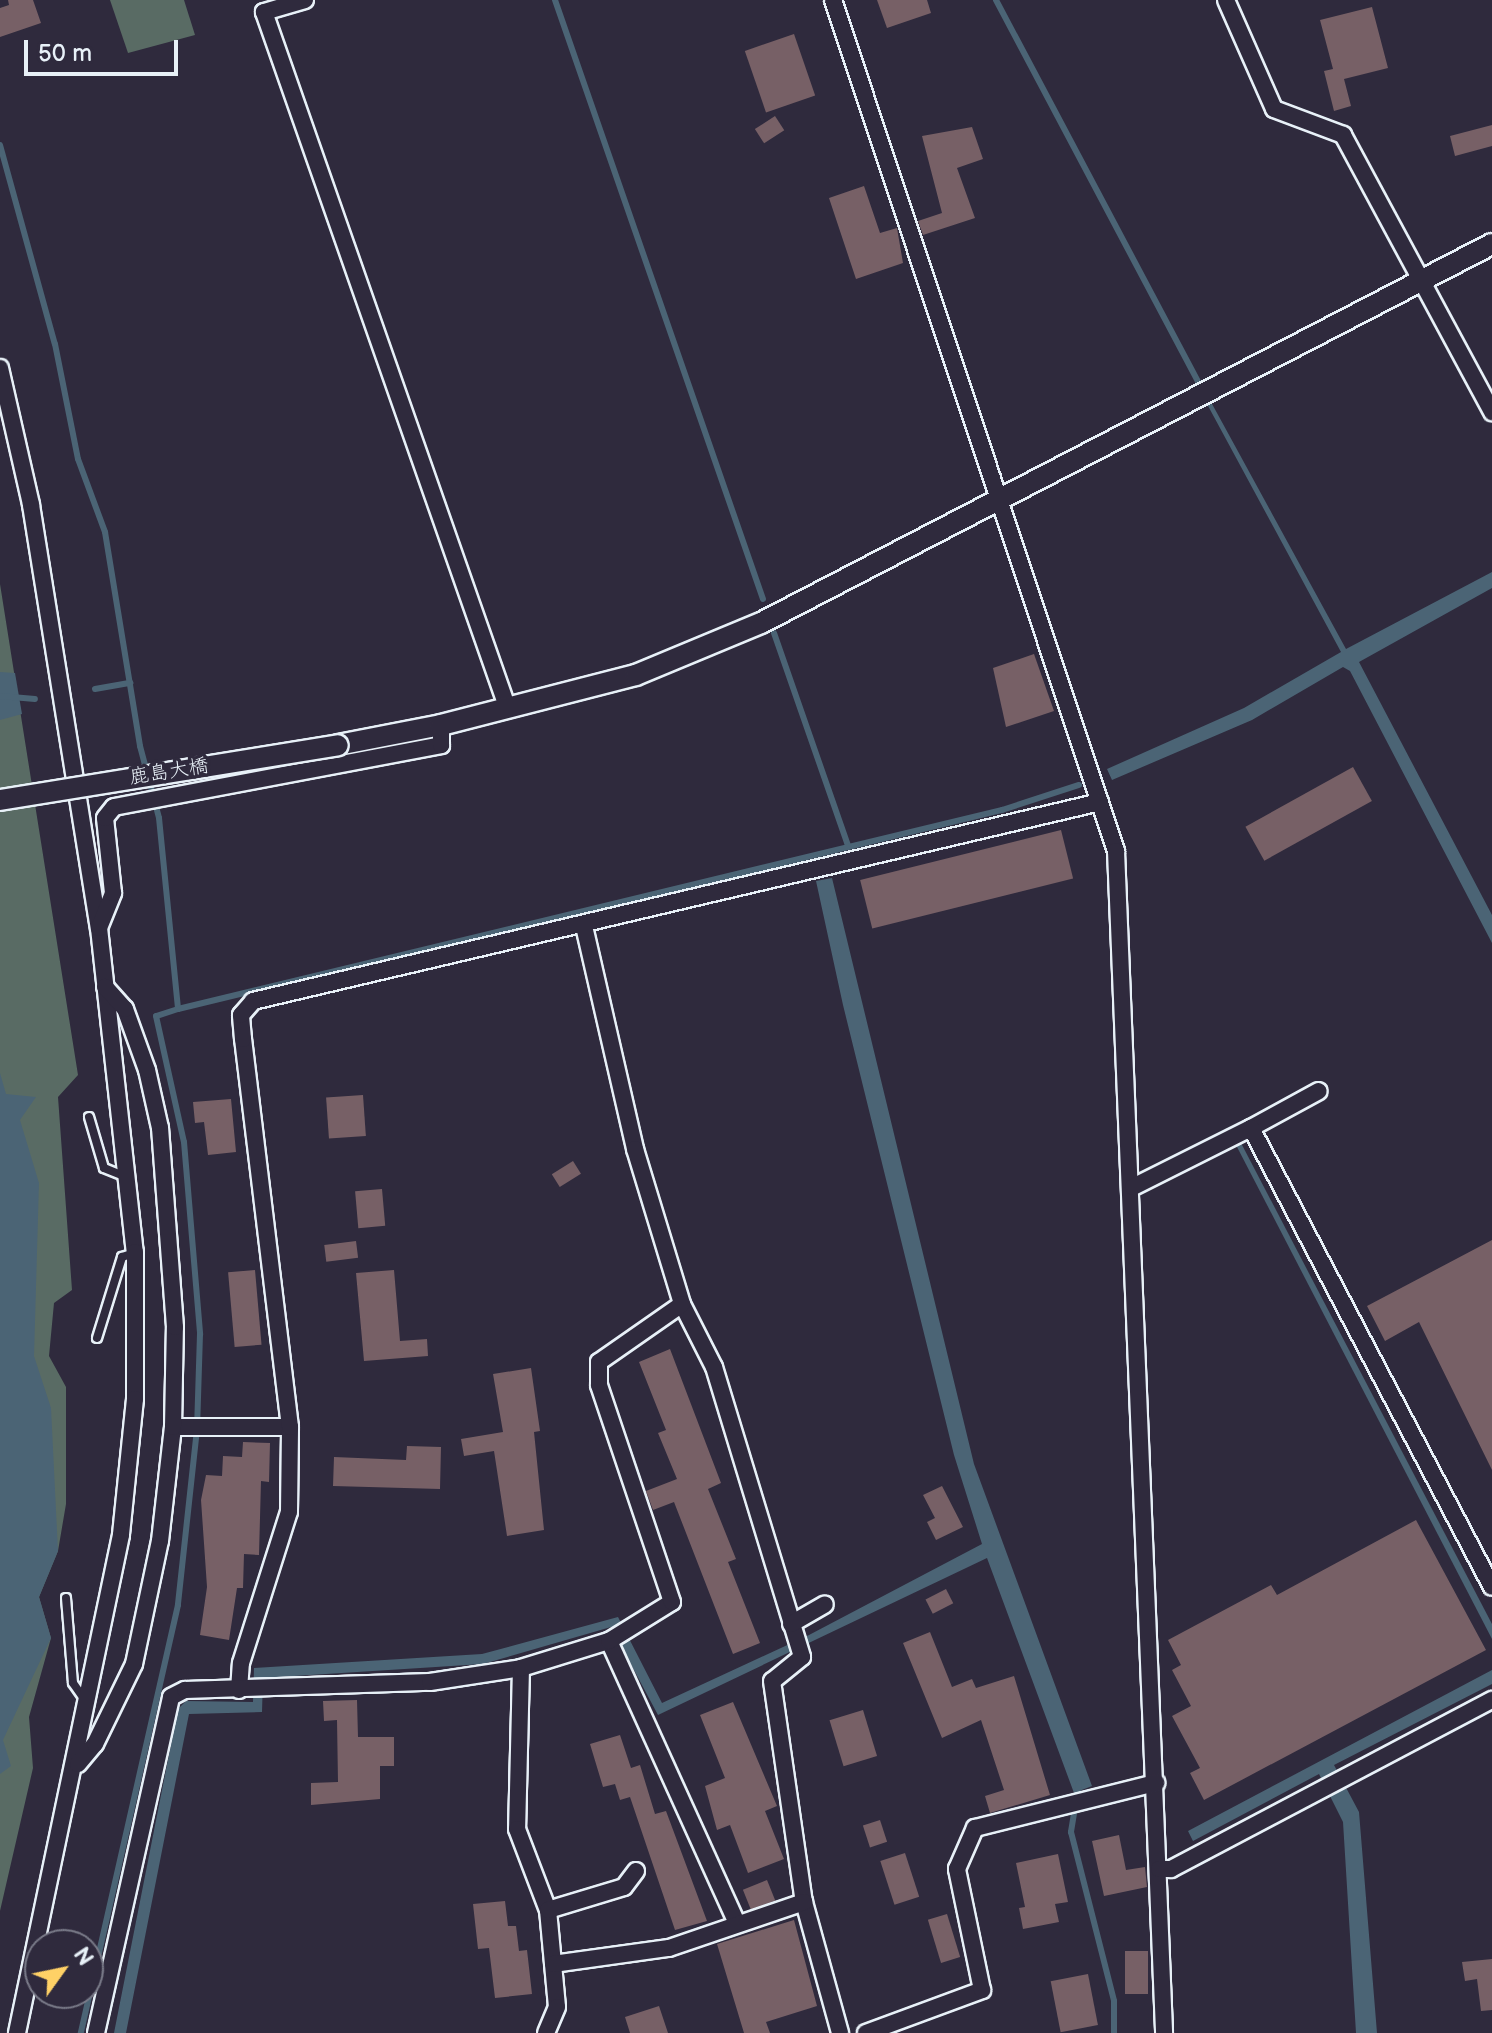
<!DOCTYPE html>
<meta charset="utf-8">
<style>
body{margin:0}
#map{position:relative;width:1492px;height:2033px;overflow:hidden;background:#2f2a3d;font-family:"Balsamiq Sans","Klee One",sans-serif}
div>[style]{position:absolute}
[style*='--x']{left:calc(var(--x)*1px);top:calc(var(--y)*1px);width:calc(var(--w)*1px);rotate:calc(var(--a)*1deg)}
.green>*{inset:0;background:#596b64}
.water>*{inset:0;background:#4b6475}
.stream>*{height:6px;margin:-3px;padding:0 3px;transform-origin:3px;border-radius:3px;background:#4b6475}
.building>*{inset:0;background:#776066;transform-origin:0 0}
.roads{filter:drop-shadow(2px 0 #e8f1f8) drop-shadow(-2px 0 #e8f1f8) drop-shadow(0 2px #e8f1f8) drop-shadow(0 -2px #e8f1f8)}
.service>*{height:8px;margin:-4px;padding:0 4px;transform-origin:4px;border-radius:4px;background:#2f2a3d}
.minor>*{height:16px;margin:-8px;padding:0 8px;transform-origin:8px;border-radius:8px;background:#2f2a3d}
.tertiary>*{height:20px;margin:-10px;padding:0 10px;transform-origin:10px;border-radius:10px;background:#2f2a3d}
.bridges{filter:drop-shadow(2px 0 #e8f1f8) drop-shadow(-2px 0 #e8f1f8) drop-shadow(0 2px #e8f1f8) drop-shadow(0 -2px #e8f1f8)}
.tertiary-bridge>*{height:20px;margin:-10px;padding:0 10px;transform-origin:10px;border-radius:10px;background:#2f2a3d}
span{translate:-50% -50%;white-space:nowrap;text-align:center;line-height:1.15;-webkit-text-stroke:7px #2f2a3d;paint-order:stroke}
.street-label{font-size:20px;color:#e8f1f8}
.north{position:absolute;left:24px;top:1929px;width:80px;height:80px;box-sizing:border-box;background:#2f2a3d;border:2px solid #797a88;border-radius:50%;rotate:57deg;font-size:22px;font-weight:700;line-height:32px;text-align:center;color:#e8f1f8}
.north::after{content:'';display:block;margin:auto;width:28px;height:36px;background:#ffd166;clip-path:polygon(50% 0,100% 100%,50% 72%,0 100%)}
.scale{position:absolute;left:24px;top:40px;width:154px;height:36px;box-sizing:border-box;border:4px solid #e8f1f8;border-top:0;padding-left:10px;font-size:24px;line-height:28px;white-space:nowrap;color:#e8f1f8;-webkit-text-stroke:6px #2f2a3d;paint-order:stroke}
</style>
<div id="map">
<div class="green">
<i style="clip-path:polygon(110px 0,184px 0,195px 35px,128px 53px)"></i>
<i style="clip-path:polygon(0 584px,78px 1075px,58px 1097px,72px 1290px,54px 1303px,49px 1356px,66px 1387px,66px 1504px,58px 1551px,39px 1597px,51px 1638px,29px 1717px,33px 1768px,0 1911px)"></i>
</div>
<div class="water">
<i style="clip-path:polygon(1211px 402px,1346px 649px,1492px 572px,1492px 588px,1359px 662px,1492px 915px,1492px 943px,1350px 671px,1343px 667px,1252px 720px,1112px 780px,1107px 769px,1244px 708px,1341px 652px,1207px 404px)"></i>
<i style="clip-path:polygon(0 672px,15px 673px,22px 714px,0 720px)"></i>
<i style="clip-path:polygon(832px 878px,974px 1464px,1092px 1786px,1074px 1793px,987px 1558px,658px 1715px,611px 1627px,483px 1664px,263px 1678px,262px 1712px,189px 1714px,126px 2033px,114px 2033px,178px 1709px,186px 1701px,253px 1702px,254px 1668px,482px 1654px,618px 1617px,662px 1703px,809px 1635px,982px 1544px,954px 1455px,843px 1005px,816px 881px)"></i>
<i style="clip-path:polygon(0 1073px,6px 1094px,36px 1097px,20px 1120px,39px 1183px,34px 1356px,51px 1408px,58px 1551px,39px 1597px,51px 1638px,3px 1740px,11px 1766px,0 1774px)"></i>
<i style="clip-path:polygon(1241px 1143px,1492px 1624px,1492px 1639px,1236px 1145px)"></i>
<i style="clip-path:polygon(1492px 1670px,1492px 1684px,1334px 1765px,1359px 1812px,1377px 2033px,1356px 2033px,1343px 1822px,1319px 1774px,1193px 1841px,1188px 1831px)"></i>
</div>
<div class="stream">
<i style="--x:555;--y:0;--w:634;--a:70.85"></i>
<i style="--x:996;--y:0;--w:431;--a:62.1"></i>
<i style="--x:0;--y:145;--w:206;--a:74.6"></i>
<i style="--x:55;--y:344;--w:117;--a:78.7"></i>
<i style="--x:78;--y:459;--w:78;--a:69.7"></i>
<i style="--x:105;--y:532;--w:217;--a:80.7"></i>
<i style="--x:140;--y:746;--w:74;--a:75.2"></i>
<i style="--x:159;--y:818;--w:192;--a:84.3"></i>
<i style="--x:178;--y:1009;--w:23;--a:162"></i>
<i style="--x:156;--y:1016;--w:129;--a:77.5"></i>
<i style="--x:184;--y:1142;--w:193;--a:85.2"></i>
<i style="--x:200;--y:1334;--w:95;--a:91.8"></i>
<i style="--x:197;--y:1429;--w:177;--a:96.2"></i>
<i style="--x:178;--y:1605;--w:439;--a:102.8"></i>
<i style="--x:774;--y:633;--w:225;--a:70.8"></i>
<i style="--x:95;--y:689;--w:36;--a:-10"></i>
<i style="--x:0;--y:696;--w:35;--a:5"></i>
<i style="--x:178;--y:1009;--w:848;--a:-13.58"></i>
<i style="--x:1002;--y:810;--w:81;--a:-18"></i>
<i style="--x:1079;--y:1783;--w:50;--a:99.3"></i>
<i style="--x:1071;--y:1832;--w:174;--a:75.7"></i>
<i style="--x:1114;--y:2001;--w:32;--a:90"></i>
</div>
<div class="building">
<i style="clip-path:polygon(8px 0,33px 0,41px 23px,0 37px,0 8px,9px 5px)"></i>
<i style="clip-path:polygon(877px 0,927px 0,931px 13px,887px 28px)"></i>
<i style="clip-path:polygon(1372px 7px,1388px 68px,1344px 79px,1351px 106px,1334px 111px,1324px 71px,1333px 69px,1320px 20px)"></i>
<i style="left:794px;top:34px;width:65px;height:52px;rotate:71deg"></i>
<i style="left:775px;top:116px;width:17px;height:24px;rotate:57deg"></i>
<i style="clip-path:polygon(1492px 125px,1492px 146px,1455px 156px,1450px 136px)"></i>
<i style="clip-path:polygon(972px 127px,983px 159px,957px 168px,975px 218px,923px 235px,918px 221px,942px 213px,922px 136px)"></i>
<i style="clip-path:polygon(864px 186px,880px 233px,897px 228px,903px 263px,856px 279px,829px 198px)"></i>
<i style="clip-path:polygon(1034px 654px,1054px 711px,1006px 727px,993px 668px)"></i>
<i style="left:1353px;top:767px;width:39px;height:123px;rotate:61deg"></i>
<i style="left:1061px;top:830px;width:50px;height:207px;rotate:76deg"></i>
<i style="left:363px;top:1095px;width:41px;height:37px;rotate:86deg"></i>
<i style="clip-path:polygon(231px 1099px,236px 1152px,208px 1155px,204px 1122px,195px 1123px,193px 1102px)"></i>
<i style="left:573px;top:1161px;width:15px;height:25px;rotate:58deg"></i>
<i style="left:382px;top:1189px;width:37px;height:27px;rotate:85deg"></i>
<i style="clip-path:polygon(1492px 1240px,1492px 1470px,1419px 1322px,1385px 1341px,1367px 1306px)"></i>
<i style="left:356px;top:1241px;width:17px;height:32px;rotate:83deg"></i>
<i style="left:255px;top:1270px;width:75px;height:27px;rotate:85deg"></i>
<i style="clip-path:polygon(394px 1270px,400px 1341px,427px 1339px,428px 1356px,364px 1361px,356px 1273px)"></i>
<i style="clip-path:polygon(670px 1349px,721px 1483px,708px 1489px,736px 1559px,728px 1562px,760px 1643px,733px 1654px,674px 1502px,653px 1510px,646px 1491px,677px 1479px,658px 1433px,666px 1430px,639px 1362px)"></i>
<i style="clip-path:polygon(531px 1368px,540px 1431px,534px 1432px,544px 1530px,507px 1536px,494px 1451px,464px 1456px,461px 1439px,503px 1432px,493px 1374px)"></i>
<i style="clip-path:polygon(243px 1442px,270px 1443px,269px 1482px,261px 1481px,259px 1555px,244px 1554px,243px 1588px,237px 1588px,229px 1640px,200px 1635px,207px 1587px,201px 1500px,206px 1475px,222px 1476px,223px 1456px,242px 1457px)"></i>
<i style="clip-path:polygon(407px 1446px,441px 1447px,440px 1489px,333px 1486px,334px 1457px,406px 1460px)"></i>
<i style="clip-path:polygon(942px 1486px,963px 1527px,936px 1540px,927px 1522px,935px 1518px,923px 1495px)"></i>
<i style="clip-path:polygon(1416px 1520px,1486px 1650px,1204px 1800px,1190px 1773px,1200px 1768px,1172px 1716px,1191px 1706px,1172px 1670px,1181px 1665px,1168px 1640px,1271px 1585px,1277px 1595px)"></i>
<i style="left:946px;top:1589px;width:16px;height:23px;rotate:63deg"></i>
<i style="clip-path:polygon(930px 1632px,952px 1687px,972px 1679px,976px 1688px,1014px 1676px,1050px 1795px,990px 1813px,985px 1796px,1004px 1790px,981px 1720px,942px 1738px,903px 1643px)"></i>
<i style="clip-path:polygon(357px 1700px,358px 1737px,394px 1737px,394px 1766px,380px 1766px,380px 1799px,311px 1805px,311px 1783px,338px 1782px,337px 1720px,324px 1721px,323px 1701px)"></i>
<i style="clip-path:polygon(733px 1702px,777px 1806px,765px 1811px,784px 1859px,748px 1873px,730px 1825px,717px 1830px,705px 1786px,725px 1778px,700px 1715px)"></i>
<i style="left:863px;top:1710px;width:48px;height:35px;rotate:73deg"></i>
<i style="clip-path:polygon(620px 1735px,631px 1768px,640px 1765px,655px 1814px,666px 1811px,707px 1921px,675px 1930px,630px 1797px,620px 1800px,615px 1784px,603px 1787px,590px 1744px)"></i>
<i style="left:880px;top:1820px;width:23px;height:18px;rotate:72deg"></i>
<i style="clip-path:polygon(1119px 1835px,1126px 1870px,1145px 1867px,1147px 1887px,1104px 1896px,1092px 1841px)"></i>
<i style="left:905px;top:1853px;width:46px;height:26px;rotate:72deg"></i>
<i style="clip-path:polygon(1058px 1854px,1068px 1902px,1055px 1904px,1059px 1922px,1023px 1929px,1019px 1908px,1025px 1907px,1016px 1863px)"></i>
<i style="left:767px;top:1880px;width:22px;height:26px;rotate:68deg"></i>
<i style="clip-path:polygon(505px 1901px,508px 1926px,516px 1926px,519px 1951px,527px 1950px,532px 1994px,495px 1998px,489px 1948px,478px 1949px,473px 1904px)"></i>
<i style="left:947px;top:1914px;width:45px;height:20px;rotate:73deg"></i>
<i style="clip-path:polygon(794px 1920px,817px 2006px,766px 2022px,770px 2033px,744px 2033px,717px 1944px)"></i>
<i style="left:1125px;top:1951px;width:23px;height:43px"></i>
<i style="clip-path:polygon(1492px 1959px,1492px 2010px,1481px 2011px,1477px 1979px,1465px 1981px,1462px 1962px)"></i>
<i style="left:1088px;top:1974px;width:52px;height:38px;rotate:79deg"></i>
<i style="clip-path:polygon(659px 2006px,668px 2033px,630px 2033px,625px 2017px)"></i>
</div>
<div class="roads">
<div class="service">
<i style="--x:89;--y:1117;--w:53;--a:73.6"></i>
<i style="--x:104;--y:1168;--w:27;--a:22"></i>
<i style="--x:97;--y:1338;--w:85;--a:-72.8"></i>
<i style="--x:122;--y:1257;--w:13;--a:-18"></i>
<i style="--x:66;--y:1598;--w:85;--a:85.3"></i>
<i style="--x:73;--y:1683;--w:19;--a:55"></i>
</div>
<div class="minor">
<i style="--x:305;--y:0;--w:43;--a:163.7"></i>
<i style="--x:264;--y:12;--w:738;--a:70.71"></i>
<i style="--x:833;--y:0;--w:897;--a:71.61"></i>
<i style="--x:1116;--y:851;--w:1183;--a:87.67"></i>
<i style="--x:1226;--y:0;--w:119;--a:66.2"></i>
<i style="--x:1274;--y:109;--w:74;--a:20.6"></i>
<i style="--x:1343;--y:135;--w:315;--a:61.7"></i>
<i style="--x:0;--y:368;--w:140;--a:77.2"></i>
<i style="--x:31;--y:505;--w:428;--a:80.9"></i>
<i style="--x:99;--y:928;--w:326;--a:83.7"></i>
<i style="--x:135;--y:1252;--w:147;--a:90"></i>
<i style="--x:135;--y:1399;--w:137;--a:95.9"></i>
<i style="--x:121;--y:1535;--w:509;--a:101.8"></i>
<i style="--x:584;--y:926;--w:229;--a:77.1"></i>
<i style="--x:635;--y:1149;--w:162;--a:73.1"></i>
<i style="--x:682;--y:1304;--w:71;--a:63.1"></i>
<i style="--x:714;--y:1367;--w:303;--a:73.1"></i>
<i style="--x:802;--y:1657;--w:38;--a:141"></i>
<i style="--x:772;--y:1681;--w:223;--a:81.8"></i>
<i style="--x:804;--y:1902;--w:136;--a:74.6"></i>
<i style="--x:99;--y:928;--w:38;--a:-68"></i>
<i style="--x:113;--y:893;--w:75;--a:-96.1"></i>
<i style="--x:105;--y:818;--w:14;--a:-51"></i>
<i style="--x:114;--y:807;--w:333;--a:-10.7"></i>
<i style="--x:441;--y:745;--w:20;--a:-90"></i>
<i style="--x:1251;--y:1128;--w:77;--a:-28.6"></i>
<i style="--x:1133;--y:1187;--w:132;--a:-26.6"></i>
<i style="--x:1251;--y:1128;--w:518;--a:62.3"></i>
<i style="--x:173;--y:1427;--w:117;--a:0"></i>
<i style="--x:791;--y:1624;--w:39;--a:-30"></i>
<i style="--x:609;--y:1641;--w:307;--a:65.6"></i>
<i style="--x:521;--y:1668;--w:161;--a:91.4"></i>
<i style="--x:517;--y:1829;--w:87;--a:69.1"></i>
<i style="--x:548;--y:1910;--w:97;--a:84.7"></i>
<i style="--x:557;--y:2007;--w:28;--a:113"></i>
<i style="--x:239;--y:1690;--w:27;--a:-86"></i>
<i style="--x:241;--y:1663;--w:158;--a:-72.4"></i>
<i style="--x:289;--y:1512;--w:85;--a:-89.3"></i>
<i style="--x:290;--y:1427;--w:391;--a:-96.9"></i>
<i style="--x:243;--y:1039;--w:24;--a:-95"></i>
<i style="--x:241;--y:1015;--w:18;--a:-49"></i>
<i style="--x:253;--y:1001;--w:870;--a:-13.22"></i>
<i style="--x:78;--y:1764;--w:26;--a:-50"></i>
<i style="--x:95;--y:1744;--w:89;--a:-64"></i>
<i style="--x:134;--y:1664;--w:126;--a:-78.1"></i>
<i style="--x:160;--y:1541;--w:115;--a:-83.5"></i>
<i style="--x:173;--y:1427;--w:100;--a:-88.9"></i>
<i style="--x:175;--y:1327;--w:200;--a:-94.3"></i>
<i style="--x:160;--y:1128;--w:59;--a:-102.6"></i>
<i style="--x:147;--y:1070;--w:65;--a:-109.8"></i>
<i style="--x:125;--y:1009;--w:30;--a:-132"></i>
<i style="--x:1159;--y:1869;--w:12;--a:0"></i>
<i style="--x:1171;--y:1869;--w:363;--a:-27.8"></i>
<i style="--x:548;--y:1910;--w:79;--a:-16.8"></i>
<i style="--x:624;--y:1887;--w:20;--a:-53"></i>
<i style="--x:553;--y:1964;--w:117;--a:-7.9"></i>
<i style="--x:669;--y:1948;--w:143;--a:-18.8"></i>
<i style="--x:96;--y:2033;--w:344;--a:-77.4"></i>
<i style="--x:171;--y:1697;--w:16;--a:-27"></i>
<i style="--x:185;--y:1690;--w:245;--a:-1.9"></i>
<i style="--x:430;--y:1682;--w:92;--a:-8.7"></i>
<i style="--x:521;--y:1668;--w:92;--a:-17.1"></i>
<i style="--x:609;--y:1641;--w:74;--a:-31.8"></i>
<i style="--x:672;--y:1602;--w:229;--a:-108.6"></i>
<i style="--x:599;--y:1385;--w:23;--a:-90"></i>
<i style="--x:599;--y:1362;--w:101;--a:-34.9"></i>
<i style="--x:866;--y:2033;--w:124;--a:-20.3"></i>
<i style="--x:982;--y:1990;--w:124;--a:-101.7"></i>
<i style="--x:957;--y:1869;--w:45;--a:-66.3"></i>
<i style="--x:975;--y:1828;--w:187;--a:-14"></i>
</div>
<div class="tertiary">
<i style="--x:338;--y:745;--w:105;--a:-11"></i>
<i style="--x:441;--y:725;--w:201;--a:-14.4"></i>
<i style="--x:636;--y:675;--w:135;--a:-22.6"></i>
<i style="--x:761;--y:623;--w:823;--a:-27.41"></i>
</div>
</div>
<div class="bridges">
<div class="tertiary-bridge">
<i style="--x:0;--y:800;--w:342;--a:-9.2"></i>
</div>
</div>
<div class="street-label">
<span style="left:169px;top:772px;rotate:-9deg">鹿島大橋</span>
</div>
<div class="north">N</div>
<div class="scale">50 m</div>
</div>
